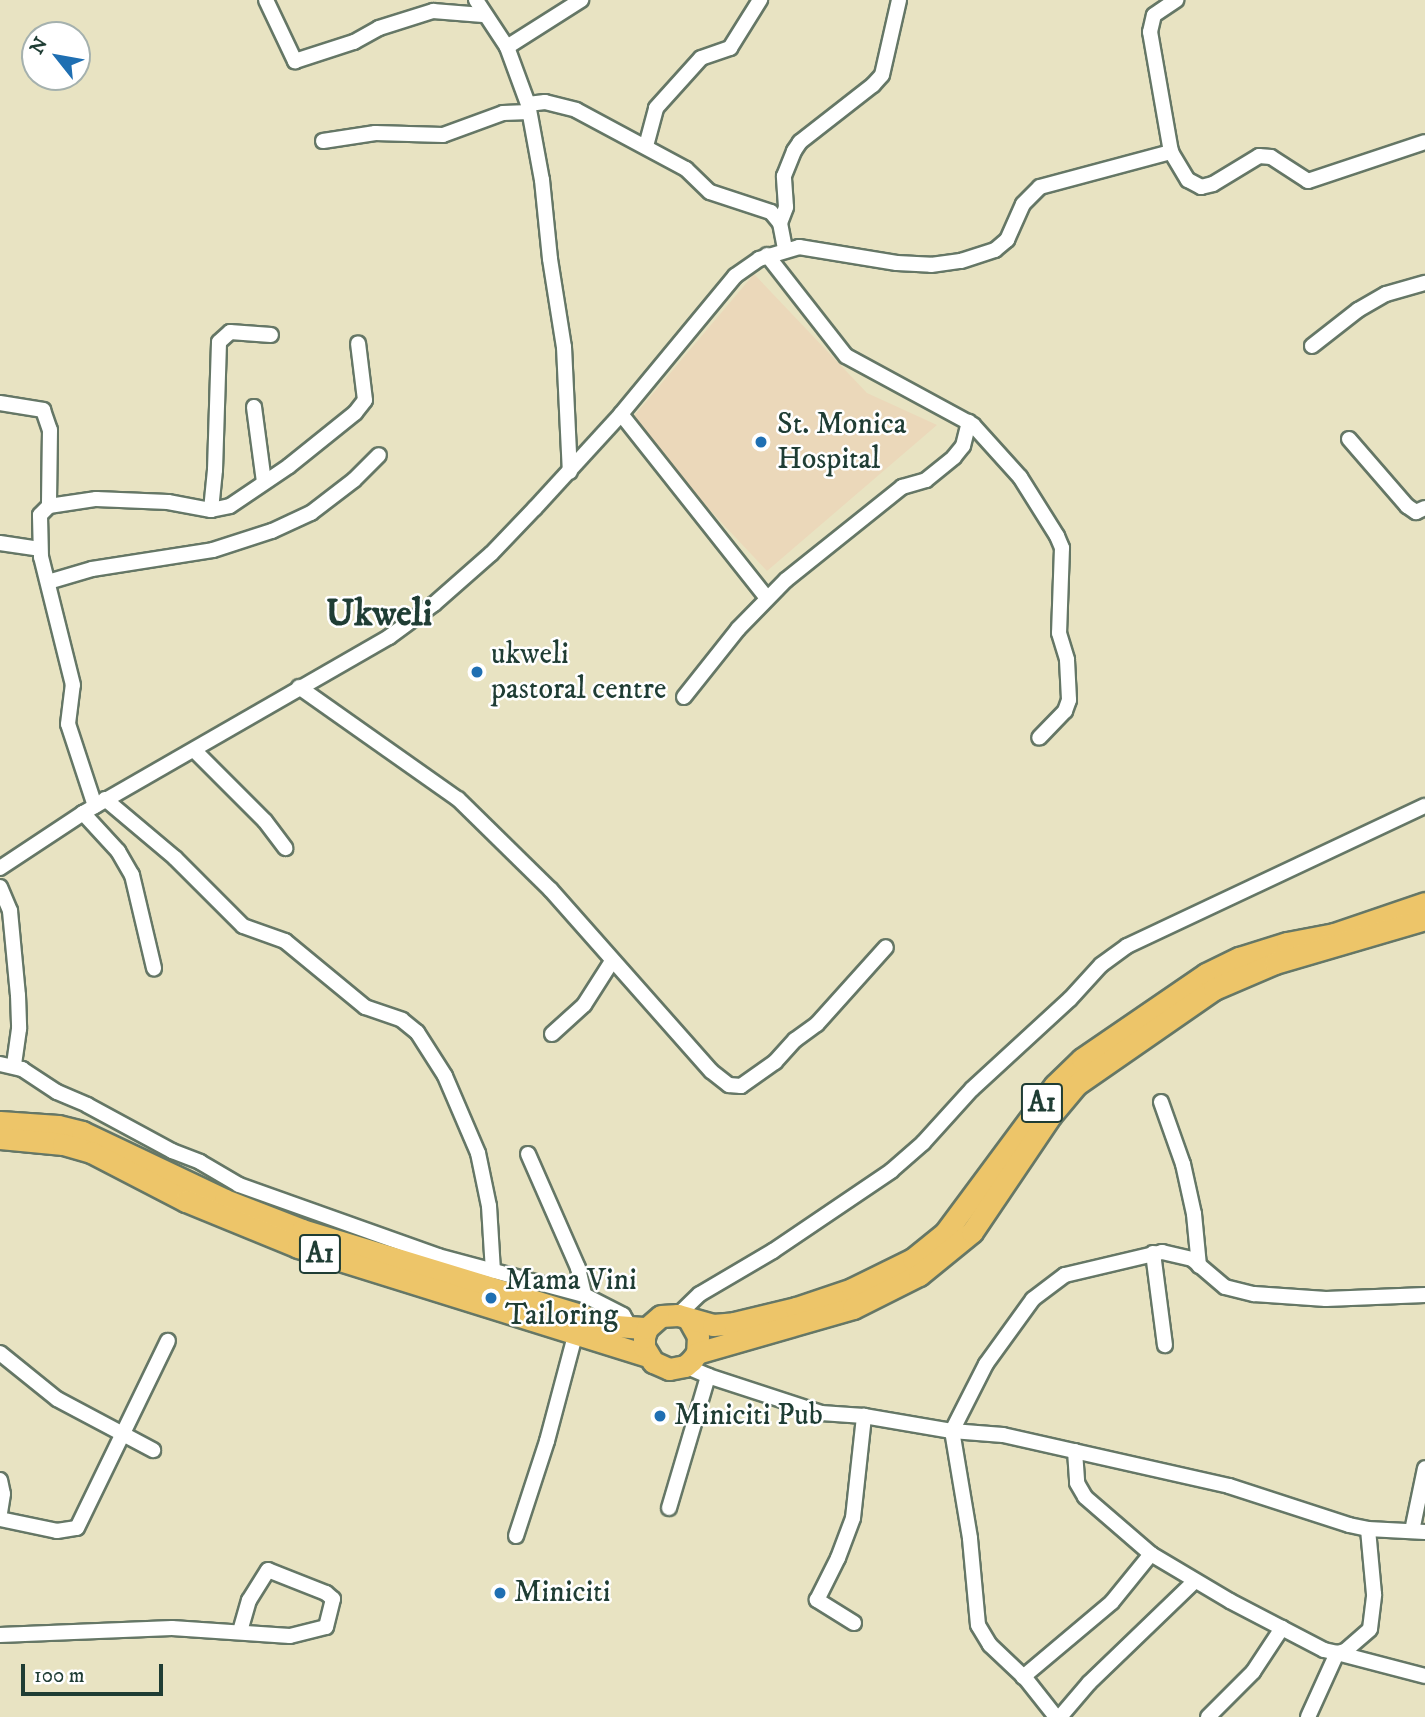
<!DOCTYPE html>
<style>
body{margin:0}
#map{position:relative;width:1425px;height:1717px;overflow:hidden;background:#e8e3c2;font-family:"IM FELL DW Pica",serif}
div>[style]{position:absolute}
[style*='--x']{left:calc(var(--x)*1px);top:calc(var(--y)*1px);width:calc(var(--w)*1px);rotate:calc(var(--a)*1deg)}
.built>*{inset:0;background:#ebd8ba}
.roads{filter:drop-shadow(2px 0 #657766) drop-shadow(-2px 0 #657766) drop-shadow(0 2px #657766) drop-shadow(0 -2px #657766)}
.minor>*{height:14px;margin:-7px;padding:0 7px;transform-origin:7px;border-radius:7px;background:#fff}
.highway>*{height:21px;margin:-10.5px;padding:0 10.5px;transform-origin:10.5px;border-radius:10.5px;background:#edc569}
.dots>*{width:19px;height:19px;translate:-50% -50%;box-sizing:border-box;border:4px solid #fff;border-radius:50%}
span{translate:-50% -50%;white-space:nowrap;text-align:center;line-height:1.15;-webkit-text-stroke:5px #fff;paint-order:stroke}
.shield-label span{padding:2px 5px;background:#fff;border:2px solid;border-radius:5px;-webkit-text-stroke-width:0}
.shield-label{font-size:28px;color:#1f3d34;font-weight:700}
.poi-label{font-size:30px;color:#1f3d34}
.left{translate:0 -50%;text-align:left}
.district-label{font-size:37px;color:#1f3d34;font-weight:700}
.north{position:absolute;left:21px;top:21px;width:70px;height:70px;box-sizing:border-box;background:#fff;border:2px solid #a5b1ae;border-radius:50%;rotate:301deg;font-size:19px;font-weight:700;line-height:28px;text-align:center;color:#1f3d34}
.north::after{content:'';display:block;margin:auto;width:24px;height:32px;background:#1f6fb2;clip-path:polygon(50% 0,100% 100%,50% 72%,0 100%)}
.scale{position:absolute;left:21px;top:1664px;width:142px;height:32px;box-sizing:border-box;border:4px solid #1f3d34;border-top:0;padding-left:9px;font-size:21px;line-height:24px;white-space:nowrap;color:#1f3d34;-webkit-text-stroke:5px #fff;paint-order:stroke}
</style>
<div id="map">
<div class="built">
<i style="clip-path:polygon(754px 274px,867px 393px,937px 425px,767px 571px,628px 423px)"></i>
</div>
<div class="roads">
<div class="minor">
<i style="--x:266;--y:0;--w:68;--a:64.6"></i>
<i style="--x:295;--y:61;--w:62;--a:-17.9"></i>
<i style="--x:354;--y:42;--w:29;--a:-29"></i>
<i style="--x:379;--y:28;--w:57;--a:-17.5"></i>
<i style="--x:433;--y:11;--w:50;--a:4.6"></i>
<i style="--x:476;--y:0;--w:56;--a:56.6"></i>
<i style="--x:507;--y:47;--w:61;--a:69.8"></i>
<i style="--x:528;--y:104;--w:77;--a:79.6"></i>
<i style="--x:542;--y:180;--w:79;--a:84.2"></i>
<i style="--x:550;--y:259;--w:89;--a:81"></i>
<i style="--x:564;--y:347;--w:125;--a:87.3"></i>
<i style="--x:507;--y:47;--w:88;--a:-32.4"></i>
<i style="--x:528;--y:104;--w:17;--a:-7"></i>
<i style="--x:545;--y:102;--w:32;--a:14"></i>
<i style="--x:576;--y:110;--w:125;--a:28.2"></i>
<i style="--x:686;--y:169;--w:33;--a:44"></i>
<i style="--x:710;--y:192;--w:64;--a:18.2"></i>
<i style="--x:771;--y:212;--w:14;--a:51"></i>
<i style="--x:780;--y:223;--w:26;--a:79"></i>
<i style="--x:323;--y:141;--w:53;--a:-8.7"></i>
<i style="--x:375;--y:133;--w:68;--a:1.7"></i>
<i style="--x:443;--y:135;--w:64;--a:-20.1"></i>
<i style="--x:503;--y:113;--w:26;--a:-2"></i>
<i style="--x:646;--y:146;--w:39;--a:-75"></i>
<i style="--x:656;--y:108;--w:67;--a:-48"></i>
<i style="--x:701;--y:58;--w:31;--a:-19"></i>
<i style="--x:730;--y:48;--w:57;--a:-58"></i>
<i style="--x:1171;--y:152;--w:33;--a:59"></i>
<i style="--x:1188;--y:180;--w:15;--a:28"></i>
<i style="--x:1201;--y:187;--w:12;--a:-14"></i>
<i style="--x:1213;--y:184;--w:54;--a:-31.3"></i>
<i style="--x:1259;--y:156;--w:12;--a:5"></i>
<i style="--x:1271;--y:157;--w:44;--a:33"></i>
<i style="--x:1308;--y:181;--w:123;--a:-18.4"></i>
<i style="--x:780;--y:223;--w:17;--a:-69"></i>
<i style="--x:786;--y:207;--w:31;--a:-94"></i>
<i style="--x:784;--y:176;--w:27;--a:-68"></i>
<i style="--x:794;--y:151;--w:11;--a:-56"></i>
<i style="--x:800;--y:142;--w:93;--a:-38"></i>
<i style="--x:873;--y:85;--w:13;--a:-48"></i>
<i style="--x:882;--y:75;--w:77;--a:-77.2"></i>
<i style="--x:767;--y:255;--w:128;--a:52"></i>
<i style="--x:846;--y:356;--w:145;--a:28.5"></i>
<i style="--x:973;--y:425;--w:70;--a:47.9"></i>
<i style="--x:1020;--y:477;--w:70;--a:57.9"></i>
<i style="--x:1057;--y:536;--w:13;--a:67"></i>
<i style="--x:1062;--y:548;--w:85;--a:92"></i>
<i style="--x:1059;--y:633;--w:28;--a:73"></i>
<i style="--x:1067;--y:660;--w:40;--a:87.1"></i>
<i style="--x:1069;--y:700;--w:12;--a:110"></i>
<i style="--x:1065;--y:711;--w:37;--a:134"></i>
<i style="--x:1312;--y:346;--w:58;--a:-38"></i>
<i style="--x:1358;--y:310;--w:32;--a:-30"></i>
<i style="--x:1386;--y:294;--w:41;--a:-15.8"></i>
<i style="--x:0;--y:403;--w:44;--a:9.2"></i>
<i style="--x:43;--y:410;--w:21;--a:71"></i>
<i style="--x:50;--y:430;--w:76;--a:90.8"></i>
<i style="--x:254;--y:407;--w:76;--a:82.4"></i>
<i style="--x:621;--y:414;--w:235;--a:51.6"></i>
<i style="--x:1349;--y:439;--w:89;--a:49.1"></i>
<i style="--x:1407;--y:506;--w:11;--a:34"></i>
<i style="--x:1416;--y:512;--w:10;--a:-24"></i>
<i style="--x:211;--y:510;--w:19;--a:-12"></i>
<i style="--x:230;--y:506;--w:71;--a:-34.1"></i>
<i style="--x:289;--y:466;--w:85;--a:-38.8"></i>
<i style="--x:355;--y:413;--w:16;--a:-52"></i>
<i style="--x:365;--y:400;--w:57;--a:-97"></i>
<i style="--x:0;--y:543;--w:40;--a:8.5"></i>
<i style="--x:48;--y:582;--w:46;--a:-16.5"></i>
<i style="--x:92;--y:569;--w:122;--a:-8.9"></i>
<i style="--x:213;--y:550;--w:62;--a:-17.9"></i>
<i style="--x:272;--y:531;--w:43;--a:-24.8"></i>
<i style="--x:311;--y:513;--w:54;--a:-37.5"></i>
<i style="--x:354;--y:480;--w:35;--a:-45"></i>
<i style="--x:299;--y:687;--w:194;--a:35.2"></i>
<i style="--x:458;--y:799;--w:129;--a:44.4"></i>
<i style="--x:550;--y:889;--w:243;--a:48.5"></i>
<i style="--x:711;--y:1071;--w:23;--a:38"></i>
<i style="--x:729;--y:1085;--w:12;--a:5"></i>
<i style="--x:741;--y:1086;--w:42;--a:-35.2"></i>
<i style="--x:775;--y:1062;--w:30;--a:-48"></i>
<i style="--x:795;--y:1040;--w:27;--a:-36"></i>
<i style="--x:817;--y:1024;--w:103;--a:-48.1"></i>
<i style="--x:684;--y:697;--w:87;--a:-51.5"></i>
<i style="--x:738;--y:629;--w:69;--a:-45.6"></i>
<i style="--x:786;--y:580;--w:149;--a:-38.7"></i>
<i style="--x:902;--y:487;--w:25;--a:-16"></i>
<i style="--x:926;--y:480;--w:36;--a:-39"></i>
<i style="--x:954;--y:457;--w:14;--a:-51"></i>
<i style="--x:963;--y:446;--w:25;--a:-76"></i>
<i style="--x:194;--y:750;--w:100;--a:45"></i>
<i style="--x:265;--y:821;--w:34;--a:53"></i>
<i style="--x:105;--y:799;--w:92;--a:40.1"></i>
<i style="--x:175;--y:858;--w:96;--a:45"></i>
<i style="--x:243;--y:926;--w:45;--a:19.7"></i>
<i style="--x:285;--y:941;--w:104;--a:39.5"></i>
<i style="--x:365;--y:1007;--w:39;--a:19"></i>
<i style="--x:402;--y:1020;--w:19;--a:39"></i>
<i style="--x:417;--y:1032;--w:52;--a:57.5"></i>
<i style="--x:445;--y:1076;--w:84;--a:66.8"></i>
<i style="--x:478;--y:1153;--w:54;--a:78.3"></i>
<i style="--x:489;--y:1206;--w:65;--a:86.5"></i>
<i style="--x:95;--y:806;--w:86;--a:-108.2"></i>
<i style="--x:68;--y:724;--w:39;--a:-83"></i>
<i style="--x:73;--y:685;--w:132;--a:-104"></i>
<i style="--x:41;--y:557;--w:42;--a:-91.4"></i>
<i style="--x:40;--y:515;--w:13;--a:-45"></i>
<i style="--x:49;--y:506;--w:48;--a:-8.5"></i>
<i style="--x:96;--y:499;--w:72;--a:2.4"></i>
<i style="--x:168;--y:502;--w:44;--a:10.5"></i>
<i style="--x:211;--y:510;--w:40;--a:-84.3"></i>
<i style="--x:215;--y:470;--w:128;--a:-88.2"></i>
<i style="--x:219;--y:342;--w:15;--a:-42"></i>
<i style="--x:230;--y:332;--w:41;--a:4.2"></i>
<i style="--x:83;--y:813;--w:52;--a:47.4"></i>
<i style="--x:118;--y:851;--w:28;--a:60"></i>
<i style="--x:132;--y:875;--w:96;--a:76.7"></i>
<i style="--x:0;--y:868;--w:100;--a:-33.5"></i>
<i style="--x:83;--y:813;--w:353;--a:-29.9"></i>
<i style="--x:389;--y:637;--w:56;--a:-36.3"></i>
<i style="--x:434;--y:604;--w:76;--a:-41.3"></i>
<i style="--x:491;--y:554;--w:64;--a:-46.3"></i>
<i style="--x:535;--y:508;--w:127;--a:-47.5"></i>
<i style="--x:621;--y:414;--w:179;--a:-50.4"></i>
<i style="--x:735;--y:276;--w:29;--a:-35"></i>
<i style="--x:759;--y:259;--w:42;--a:-16.7"></i>
<i style="--x:799;--y:247;--w:99;--a:9.3"></i>
<i style="--x:897;--y:263;--w:34;--a:3"></i>
<i style="--x:931;--y:265;--w:30;--a:-8"></i>
<i style="--x:961;--y:261;--w:36;--a:-18"></i>
<i style="--x:995;--y:250;--w:16;--a:-40"></i>
<i style="--x:1007;--y:240;--w:39;--a:-66"></i>
<i style="--x:1023;--y:204;--w:24;--a:-45"></i>
<i style="--x:1040;--y:187;--w:136;--a:-15"></i>
<i style="--x:1171;--y:152;--w:122;--a:-99.9"></i>
<i style="--x:1150;--y:32;--w:17;--a:-77"></i>
<i style="--x:1154;--y:15;--w:27;--a:-34"></i>
<i style="--x:0;--y:887;--w:26;--a:67"></i>
<i style="--x:10;--y:911;--w:84;--a:84.6"></i>
<i style="--x:18;--y:995;--w:34;--a:88"></i>
<i style="--x:19;--y:1029;--w:37;--a:98"></i>
<i style="--x:552;--y:1034;--w:43;--a:-42.2"></i>
<i style="--x:584;--y:1005;--w:52;--a:-57.5"></i>
<i style="--x:0;--y:1064;--w:23;--a:13"></i>
<i style="--x:22;--y:1069;--w:42;--a:33.3"></i>
<i style="--x:57;--y:1092;--w:33;--a:23"></i>
<i style="--x:87;--y:1105;--w:97;--a:28.4"></i>
<i style="--x:172;--y:1151;--w:30;--a:21"></i>
<i style="--x:200;--y:1162;--w:45;--a:30.5"></i>
<i style="--x:239;--y:1185;--w:211;--a:19.6"></i>
<i style="--x:438;--y:1256;--w:151;--a:15"></i>
<i style="--x:584;--y:1295;--w:44;--a:27.1"></i>
<i style="--x:623;--y:1315;--w:16;--a:60"></i>
<i style="--x:1161;--y:1102;--w:66;--a:70.5"></i>
<i style="--x:1183;--y:1164;--w:51;--a:77.6"></i>
<i style="--x:1194;--y:1214;--w:52;--a:84.5"></i>
<i style="--x:528;--y:1154;--w:124;--a:66.3"></i>
<i style="--x:578;--y:1268;--w:28;--a:77"></i>
<i style="--x:1153;--y:1253;--w:93;--a:82.6"></i>
<i style="--x:678;--y:1315;--w:30;--a:-44"></i>
<i style="--x:700;--y:1294;--w:85;--a:-30.5"></i>
<i style="--x:773;--y:1251;--w:143;--a:-34.1"></i>
<i style="--x:891;--y:1171;--w:43;--a:-41.2"></i>
<i style="--x:923;--y:1143;--w:73;--a:-47.8"></i>
<i style="--x:972;--y:1089;--w:133;--a:-42.6"></i>
<i style="--x:1070;--y:999;--w:46;--a:-47.6"></i>
<i style="--x:1101;--y:965;--w:32;--a:-36"></i>
<i style="--x:1127;--y:946;--w:329;--a:-25.2"></i>
<i style="--x:0;--y:1353;--w:73;--a:38.9"></i>
<i style="--x:57;--y:1399;--w:109;--a:28"></i>
<i style="--x:685;--y:1366;--w:25;--a:23"></i>
<i style="--x:708;--y:1376;--w:119;--a:18.1"></i>
<i style="--x:821;--y:1413;--w:43;--a:4"></i>
<i style="--x:864;--y:1416;--w:89;--a:9.7"></i>
<i style="--x:952;--y:1431;--w:51;--a:4.5"></i>
<i style="--x:1003;--y:1435;--w:232;--a:12.7"></i>
<i style="--x:1229;--y:1486;--w:126;--a:18"></i>
<i style="--x:1349;--y:1525;--w:19;--a:12"></i>
<i style="--x:1368;--y:1529;--w:57;--a:3"></i>
<i style="--x:1075;--y:1451;--w:32;--a:86"></i>
<i style="--x:1077;--y:1483;--w:16;--a:60"></i>
<i style="--x:1085;--y:1497;--w:87;--a:40.8"></i>
<i style="--x:1151;--y:1554;--w:92;--a:30.7"></i>
<i style="--x:1230;--y:1601;--w:106;--a:27.5"></i>
<i style="--x:1324;--y:1650;--w:13;--a:13"></i>
<i style="--x:1337;--y:1653;--w:8;--a:-14"></i>
<i style="--x:1345;--y:1651;--w:33;--a:-41"></i>
<i style="--x:1370;--y:1629;--w:35;--a:-83"></i>
<i style="--x:1374;--y:1594;--w:65;--a:-95.3"></i>
<i style="--x:0;--y:1480;--w:14;--a:78"></i>
<i style="--x:3;--y:1494;--w:20;--a:99"></i>
<i style="--x:669;--y:1508;--w:138;--a:-73.5"></i>
<i style="--x:0;--y:1519;--w:58;--a:11.9"></i>
<i style="--x:57;--y:1531;--w:20;--a:-9"></i>
<i style="--x:77;--y:1528;--w:208;--a:-64.1"></i>
<i style="--x:1412;--y:1531;--w:64;--a:-78.3"></i>
<i style="--x:516;--y:1536;--w:100;--a:-71.9"></i>
<i style="--x:547;--y:1441;--w:113;--a:-75.1"></i>
<i style="--x:854;--y:1623;--w:44;--a:-148.1"></i>
<i style="--x:817;--y:1600;--w:47;--a:-63.4"></i>
<i style="--x:838;--y:1558;--w:43;--a:-69.4"></i>
<i style="--x:853;--y:1518;--w:103;--a:-83.8"></i>
<i style="--x:0;--y:1635;--w:172;--a:-2.3"></i>
<i style="--x:172;--y:1628;--w:118;--a:3.9"></i>
<i style="--x:290;--y:1636;--w:37;--a:-14"></i>
<i style="--x:326;--y:1627;--w:29;--a:-76"></i>
<i style="--x:333;--y:1599;--w:9;--a:-139"></i>
<i style="--x:326;--y:1593;--w:62;--a:-158.4"></i>
<i style="--x:268;--y:1570;--w:36;--a:122"></i>
<i style="--x:249;--y:1600;--w:33;--a:106"></i>
<i style="--x:1023;--y:1677;--w:116;--a:-40.1"></i>
<i style="--x:1112;--y:1602;--w:62;--a:-50.9"></i>
<i style="--x:1056;--y:1717;--w:48;--a:-128.3"></i>
<i style="--x:1026;--y:1679;--w:50;--a:-136.6"></i>
<i style="--x:990;--y:1645;--w:23;--a:-121"></i>
<i style="--x:978;--y:1625;--w:87;--a:-95.3"></i>
<i style="--x:970;--y:1538;--w:109;--a:-99.5"></i>
<i style="--x:952;--y:1431;--w:75;--a:-63.1"></i>
<i style="--x:986;--y:1364;--w:80;--a:-54.1"></i>
<i style="--x:1033;--y:1299;--w:40;--a:-37"></i>
<i style="--x:1065;--y:1275;--w:100;--a:-13.3"></i>
<i style="--x:1162;--y:1252;--w:31;--a:13"></i>
<i style="--x:1192;--y:1259;--w:43;--a:40.3"></i>
<i style="--x:1225;--y:1287;--w:30;--a:14"></i>
<i style="--x:1254;--y:1294;--w:72;--a:4"></i>
<i style="--x:1326;--y:1299;--w:99;--a:-2.3"></i>
<i style="--x:1060;--y:1717;--w:45;--a:-49.5"></i>
<i style="--x:1089;--y:1683;--w:147;--a:-43.9"></i>
<i style="--x:1208;--y:1717;--w:64;--a:-45"></i>
<i style="--x:1253;--y:1672;--w:53;--a:-56.6"></i>
<i style="--x:1308;--y:1717;--w:70;--a:-65.6"></i>
<i style="--x:1337;--y:1653;--w:91;--a:14.6"></i>
</div>
<div class="highway">
<i style="--x:0;--y:1122;--w:58;--a:3.9"></i>
<i style="--x:58;--y:1126;--w:25;--a:14"></i>
<i style="--x:82;--y:1132;--w:158;--a:25.4"></i>
<i style="--x:225;--y:1200;--w:83;--a:21.3"></i>
<i style="--x:302;--y:1230;--w:328;--a:17"></i>
<i style="--x:616;--y:1326;--w:31;--a:4"></i>
<i style="--x:0;--y:1138;--w:63;--a:5.4"></i>
<i style="--x:63;--y:1144;--w:29;--a:16"></i>
<i style="--x:91;--y:1152;--w:107;--a:27.3"></i>
<i style="--x:186;--y:1201;--w:121;--a:22.3"></i>
<i style="--x:298;--y:1247;--w:367;--a:17.3"></i>
<i style="--x:689;--y:1320;--w:18;--a:61"></i>
<i style="--x:698;--y:1336;--w:17;--a:93"></i>
<i style="--x:697;--y:1353;--w:9;--a:126"></i>
<i style="--x:692;--y:1360;--w:9;--a:139"></i>
<i style="--x:685;--y:1366;--w:16;--a:169"></i>
<i style="--x:669;--y:1369;--w:17;--a:-156"></i>
<i style="--x:653;--y:1362;--w:17;--a:-121"></i>
<i style="--x:644;--y:1347;--w:10;--a:-90"></i>
<i style="--x:644;--y:1337;--w:9;--a:-72"></i>
<i style="--x:647;--y:1328;--w:18;--a:-41"></i>
<i style="--x:661;--y:1316;--w:17;--a:-3"></i>
<i style="--x:678;--y:1315;--w:36;--a:16"></i>
<i style="--x:713;--y:1325;--w:21;--a:-5"></i>
<i style="--x:734;--y:1323;--w:64;--a:-13.6"></i>
<i style="--x:796;--y:1308;--w:59;--a:-18.7"></i>
<i style="--x:852;--y:1289;--w:68;--a:-26.2"></i>
<i style="--x:913;--y:1259;--w:41;--a:-39.1"></i>
<i style="--x:945;--y:1233;--w:184;--a:-53.4"></i>
<i style="--x:1055;--y:1085;--w:37;--a:-44"></i>
<i style="--x:1082;--y:1059;--w:150;--a:-34.4"></i>
<i style="--x:1206;--y:974;--w:37;--a:-26"></i>
<i style="--x:1239;--y:958;--w:50;--a:-17.4"></i>
<i style="--x:1287;--y:943;--w:48;--a:-10.8"></i>
<i style="--x:1334;--y:934;--w:96;--a:-18.8"></i>
<i style="--x:697;--y:1353;--w:162;--a:-16.1"></i>
<i style="--x:853;--y:1308;--w:74;--a:-26.6"></i>
<i style="--x:919;--y:1275;--w:68;--a:-39.1"></i>
<i style="--x:972;--y:1232;--w:141;--a:-56"></i>
<i style="--x:1051;--y:1115;--w:40;--a:-50"></i>
<i style="--x:1077;--y:1084;--w:167;--a:-34.7"></i>
<i style="--x:1214;--y:989;--w:66;--a:-23.1"></i>
<i style="--x:1275;--y:963;--w:156;--a:-16.3"></i>
</div>
</div>
<div class="dots">
<i style="left:761px;top:442px;background:#1f6fb2"></i>
<i style="left:477px;top:672px;background:#1f6fb2"></i>
<i style="left:491px;top:1298px;background:#1f6fb2"></i>
<i style="left:660px;top:1416px;background:#1f6fb2"></i>
<i style="left:500px;top:1593px;background:#1f6fb2"></i>
</div>
<div class="shield-label">
<span style="left:1042px;top:1103px">A1</span>
<span style="left:320px;top:1254px">A1</span>
</div>
<div class="poi-label">
<span class="left" style="left:777px;top:442px">St. Monica<br>Hospital</span>
<span class="left" style="left:491px;top:672px">ukweli<br>pastoral centre</span>
<span class="left" style="left:505px;top:1298px">Mama Vini<br>Tailoring</span>
<span class="left" style="left:674px;top:1416px">Miniciti Pub</span>
<span class="left" style="left:514px;top:1593px">Miniciti</span>
</div>
<div class="district-label">
<span style="left:379px;top:615px">Ukweli</span>
</div>
<div class="north">N</div>
<div class="scale">100 m</div>
</div>
